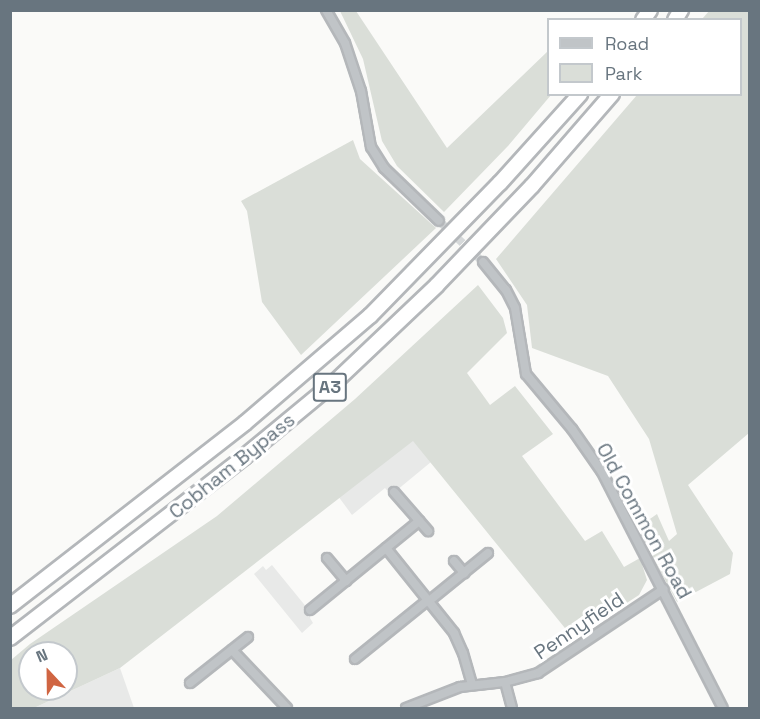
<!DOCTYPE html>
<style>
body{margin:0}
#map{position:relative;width:760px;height:719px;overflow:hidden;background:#fafaf8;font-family:"Space Grotesk",sans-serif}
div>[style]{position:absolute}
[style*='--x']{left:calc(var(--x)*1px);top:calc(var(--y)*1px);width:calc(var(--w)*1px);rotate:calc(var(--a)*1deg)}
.built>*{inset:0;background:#e8e9e8}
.green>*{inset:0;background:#daded8}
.minor-tunnel>*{height:8px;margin-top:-4px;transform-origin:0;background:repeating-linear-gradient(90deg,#d6d9da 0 8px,transparent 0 12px)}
.roads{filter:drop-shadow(2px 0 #b4b7ba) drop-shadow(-2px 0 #b4b7ba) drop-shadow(0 2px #b4b7ba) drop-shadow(0 -2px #b4b7ba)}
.minor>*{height:8px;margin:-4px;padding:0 4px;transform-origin:4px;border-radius:4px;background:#c0c4c7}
.trunk>*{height:14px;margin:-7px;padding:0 7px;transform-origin:7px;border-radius:7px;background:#fff}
span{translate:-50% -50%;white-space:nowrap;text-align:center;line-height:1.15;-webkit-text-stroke:6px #fff;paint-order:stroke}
.shield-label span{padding:2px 4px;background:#fff;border:2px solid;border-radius:4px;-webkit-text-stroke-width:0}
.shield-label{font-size:18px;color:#68757f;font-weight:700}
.street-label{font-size:20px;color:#68757f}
.frame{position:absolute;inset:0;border:12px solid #68757f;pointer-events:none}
.legend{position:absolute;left:547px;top:18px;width:195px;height:78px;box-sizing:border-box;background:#fff;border:2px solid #c3c8cc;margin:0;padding:8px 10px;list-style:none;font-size:18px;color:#68757f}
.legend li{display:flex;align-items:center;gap:12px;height:30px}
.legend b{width:30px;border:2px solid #c3c8cc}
.north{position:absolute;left:18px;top:641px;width:60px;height:60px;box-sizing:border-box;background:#fff;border:2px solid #c3c8cc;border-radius:50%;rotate:338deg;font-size:16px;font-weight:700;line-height:24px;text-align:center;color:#68757f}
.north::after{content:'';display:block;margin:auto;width:21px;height:27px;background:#d06542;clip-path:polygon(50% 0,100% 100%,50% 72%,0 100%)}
</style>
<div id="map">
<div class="built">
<i style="clip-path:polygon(413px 440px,431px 462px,391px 495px,385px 488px,352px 515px,338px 496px)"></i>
<i style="clip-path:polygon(272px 565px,312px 614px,310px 618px,313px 623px,302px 633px,254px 574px,263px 566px,266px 570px)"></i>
<i style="clip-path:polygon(120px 668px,134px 708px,34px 708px)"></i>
</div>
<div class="green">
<i style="clip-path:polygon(710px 10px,749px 11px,749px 433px,688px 485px,733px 553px,730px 574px,677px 602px,637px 528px,657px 514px,669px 541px,677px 534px,649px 439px,608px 376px,532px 348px,527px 305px,496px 259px,637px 95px,740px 94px,740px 20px,702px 19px)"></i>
<i style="clip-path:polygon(340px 11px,356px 11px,447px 148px,548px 51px,548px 94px,551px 95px,508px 146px,444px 212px,397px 166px,382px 141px,363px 59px)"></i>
<i style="clip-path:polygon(353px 140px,360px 159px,436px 228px,301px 355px,262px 302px,247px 211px,241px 201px)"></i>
<i style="clip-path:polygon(evenodd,478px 285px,503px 318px,507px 333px,467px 373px,490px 405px,515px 386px,553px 434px,522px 456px,585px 541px,602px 531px,624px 567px,640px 558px,647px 580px,639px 595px,573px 638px,413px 441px,120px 668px,34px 708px,11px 708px,11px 660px,30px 644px,217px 516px,355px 399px,478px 285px,30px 653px,66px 653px,66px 689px,30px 689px,30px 653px)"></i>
</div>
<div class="minor-tunnel">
<i style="--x:439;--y:221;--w:60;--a:43"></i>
</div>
<div class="roads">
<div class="minor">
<i style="--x:326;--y:10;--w:38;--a:60"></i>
<i style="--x:345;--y:43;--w:51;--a:71.6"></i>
<i style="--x:361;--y:91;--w:57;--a:79.9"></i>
<i style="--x:371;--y:147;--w:25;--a:58"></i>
<i style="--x:384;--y:168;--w:76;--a:43.9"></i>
<i style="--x:483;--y:262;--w:36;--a:51"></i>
<i style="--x:506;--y:290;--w:20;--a:63"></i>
<i style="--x:515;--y:308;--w:67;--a:80.5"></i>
<i style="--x:526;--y:374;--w:72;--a:50.1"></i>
<i style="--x:572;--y:429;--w:52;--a:55.1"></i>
<i style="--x:602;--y:472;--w:265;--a:62.9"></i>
<i style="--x:394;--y:492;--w:52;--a:48.9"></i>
<i style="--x:386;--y:548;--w:109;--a:51.3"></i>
<i style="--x:454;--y:633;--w:22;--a:66"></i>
<i style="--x:463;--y:653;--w:33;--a:74"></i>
<i style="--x:327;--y:558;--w:30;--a:50"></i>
<i style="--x:454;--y:561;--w:16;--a:50"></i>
<i style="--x:429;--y:601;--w:76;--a:-39.1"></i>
<i style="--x:310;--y:610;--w:141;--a:-39.2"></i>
<i style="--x:232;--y:650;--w:80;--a:46.5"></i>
<i style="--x:355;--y:659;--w:94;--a:-38.9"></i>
<i style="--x:505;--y:682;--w:27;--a:75"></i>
<i style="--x:190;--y:683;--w:74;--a:-38.4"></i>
<i style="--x:406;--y:708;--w:58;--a:-21.3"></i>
<i style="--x:460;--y:687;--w:45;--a:-6.3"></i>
<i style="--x:505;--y:682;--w:34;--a:-15"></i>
<i style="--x:538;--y:673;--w:151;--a:-33.7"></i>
</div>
<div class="trunk">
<i style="--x:643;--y:20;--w:12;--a:-55"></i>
<i style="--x:675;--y:20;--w:12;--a:-59"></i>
<i style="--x:10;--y:606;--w:298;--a:-37.9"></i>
<i style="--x:245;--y:423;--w:165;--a:-40.6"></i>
<i style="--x:370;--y:316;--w:186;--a:-45.7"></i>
<i style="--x:500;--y:183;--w:120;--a:-48"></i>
<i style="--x:10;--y:638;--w:296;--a:-37.7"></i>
<i style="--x:244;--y:457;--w:119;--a:-39.6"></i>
<i style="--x:336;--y:381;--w:139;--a:-43.5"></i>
<i style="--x:437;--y:285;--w:137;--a:-46.2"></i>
<i style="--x:532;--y:186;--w:122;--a:-49"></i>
</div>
</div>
<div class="shield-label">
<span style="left:330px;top:387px">A3</span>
</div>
<div class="street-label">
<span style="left:232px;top:466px;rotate:-39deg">Cobham Bypass</span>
<span style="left:644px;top:521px;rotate:61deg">Old Common Road</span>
<span style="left:579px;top:626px;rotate:-34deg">Pennyfield</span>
</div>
<div class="frame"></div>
<ul class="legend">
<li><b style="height:8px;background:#c0c4c7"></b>Road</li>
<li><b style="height:16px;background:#daded8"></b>Park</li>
</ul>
<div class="north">N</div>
</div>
